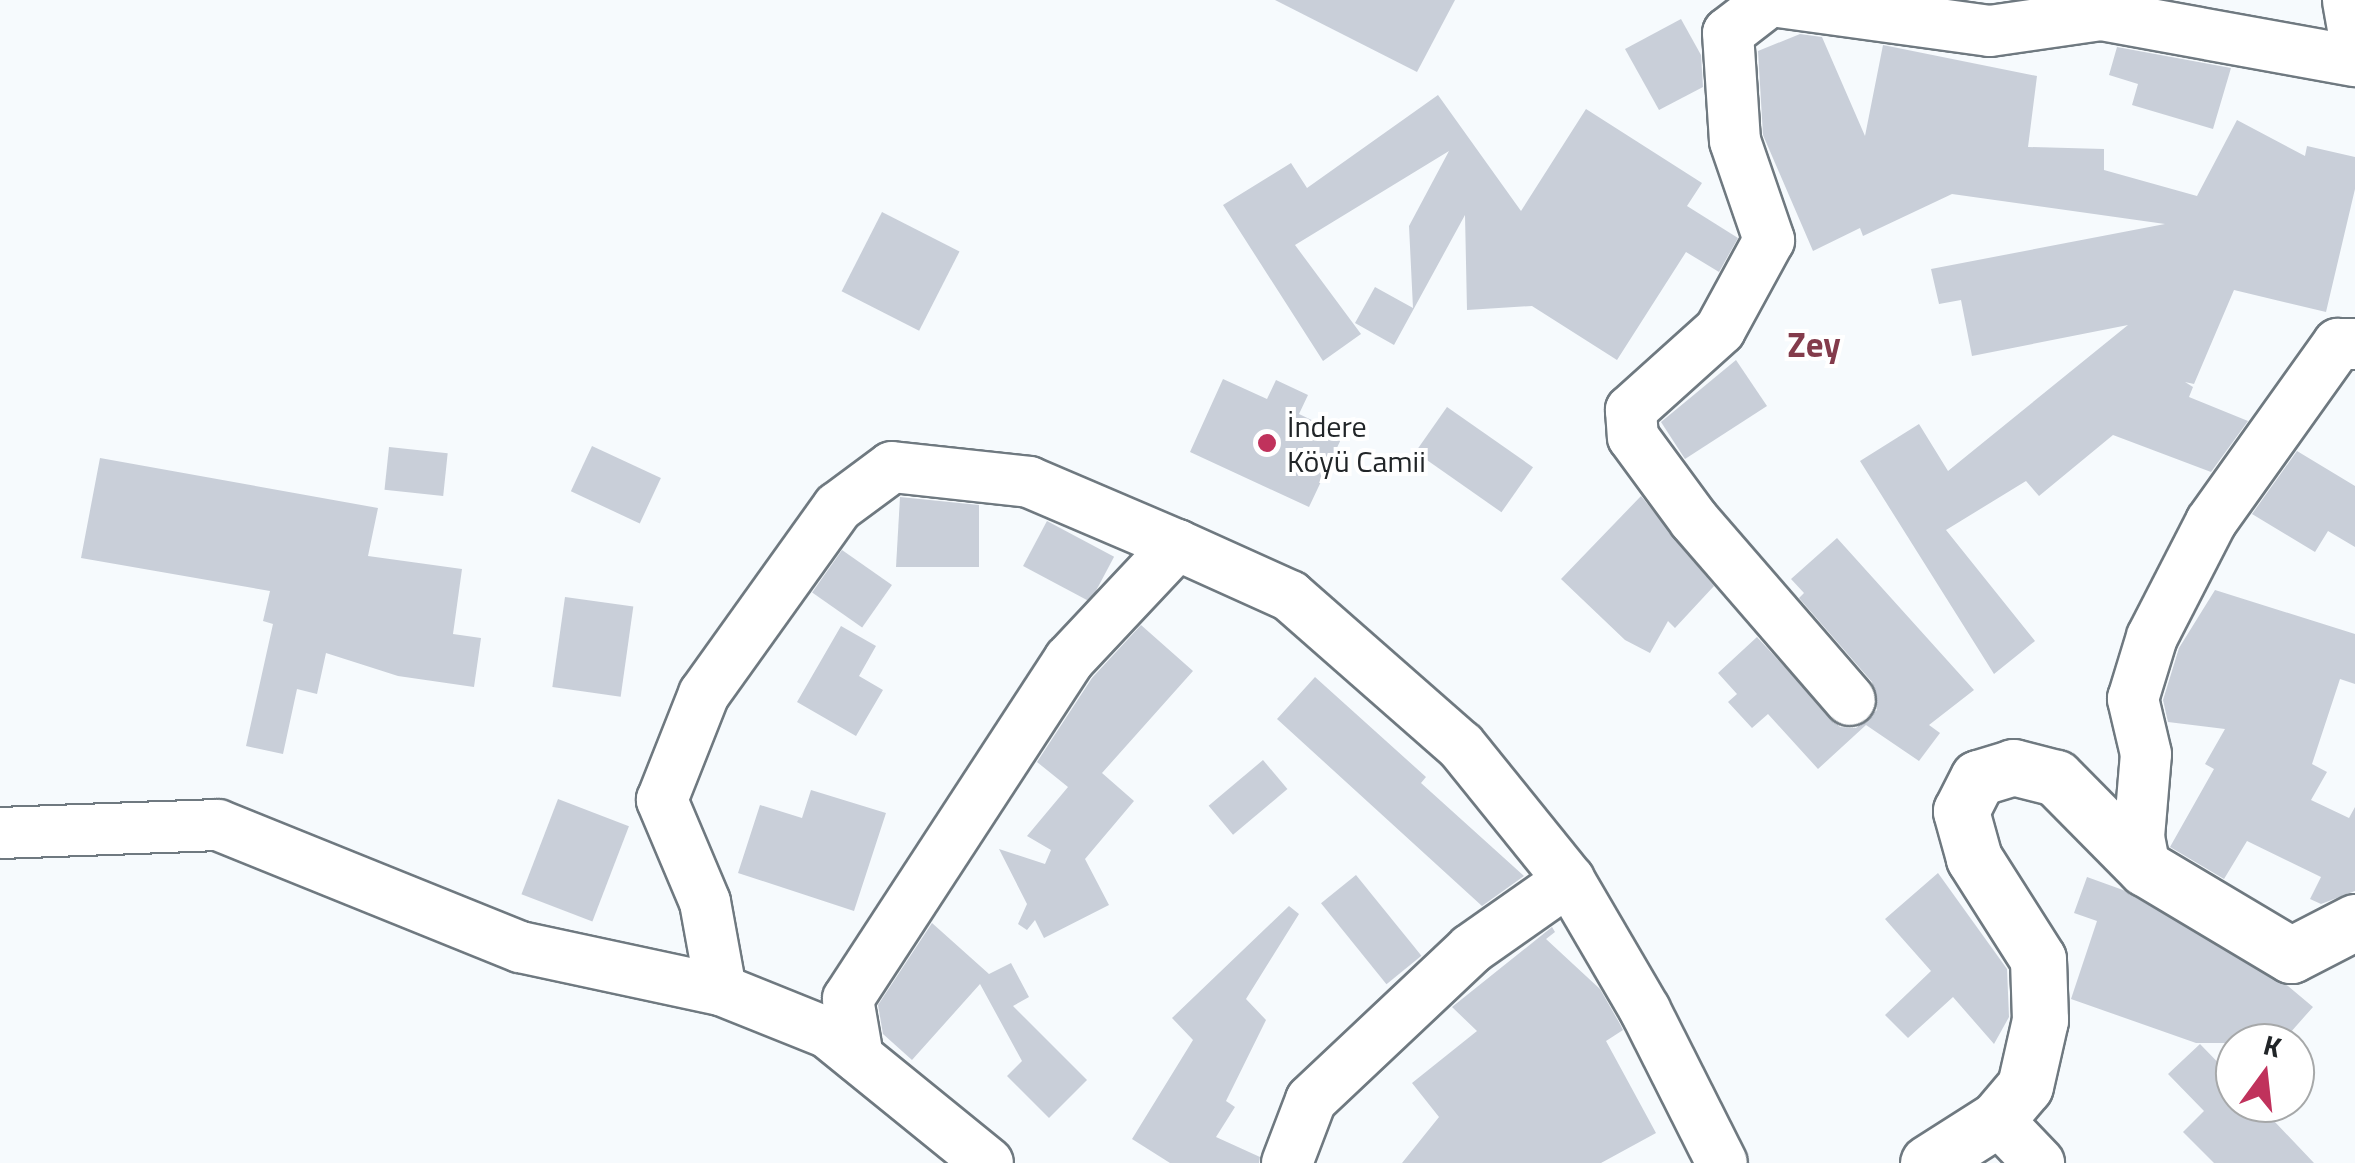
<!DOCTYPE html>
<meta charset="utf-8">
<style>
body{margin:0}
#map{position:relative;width:2355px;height:1163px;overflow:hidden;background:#f6fafd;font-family:"Titillium Web",sans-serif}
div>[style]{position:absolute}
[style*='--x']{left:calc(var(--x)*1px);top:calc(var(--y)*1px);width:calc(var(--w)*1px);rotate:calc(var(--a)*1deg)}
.building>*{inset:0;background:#c9cfd9;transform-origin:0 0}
.roads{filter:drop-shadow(2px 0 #6f7980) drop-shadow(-2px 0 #6f7980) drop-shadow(0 2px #6f7980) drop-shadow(0 -2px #6f7980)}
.minor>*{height:50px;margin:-25px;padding:0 25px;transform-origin:25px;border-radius:25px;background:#fff}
.tertiary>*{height:55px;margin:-27.5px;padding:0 27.5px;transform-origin:27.5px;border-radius:27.5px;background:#fff}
.dots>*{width:28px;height:28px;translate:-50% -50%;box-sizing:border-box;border:5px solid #fff;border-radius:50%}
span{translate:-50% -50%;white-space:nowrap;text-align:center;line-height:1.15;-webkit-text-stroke:8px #fff;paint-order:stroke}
.poi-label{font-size:30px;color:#212528}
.left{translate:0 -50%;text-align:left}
.quarter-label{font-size:35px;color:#833b4b;font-weight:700}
.north{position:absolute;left:2215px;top:1023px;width:100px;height:100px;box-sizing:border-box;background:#fff;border:2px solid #a6a8a9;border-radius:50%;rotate:15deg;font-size:28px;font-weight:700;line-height:40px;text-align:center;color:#212528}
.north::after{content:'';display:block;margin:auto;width:35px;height:45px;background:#c0325c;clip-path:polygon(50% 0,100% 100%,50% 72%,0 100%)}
</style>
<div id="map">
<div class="building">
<i style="clip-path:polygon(1275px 0,1455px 0,1417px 72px)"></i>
<i style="clip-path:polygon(1681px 19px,1701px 55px,1703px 87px,1659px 110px,1625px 49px)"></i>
<i style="clip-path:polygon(1800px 34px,1822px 37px,1865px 136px,1883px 45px,2037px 76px,2028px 147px,2104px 149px,2104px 170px,2197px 196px,2237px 120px,2305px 156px,2307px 146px,2355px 157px,2355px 189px,2326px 312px,2234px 290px,2194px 384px,2185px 382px,2193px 387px,2189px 397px,2248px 421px,2211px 472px,2113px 435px,2039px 496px,2026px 481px,1946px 530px,2035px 641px,1994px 674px,1860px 461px,1919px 424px,1948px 471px,2128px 325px,1972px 356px,1961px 300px,1939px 304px,1931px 269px,2165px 224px,1952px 194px,1863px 236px,1860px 228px,1813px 251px,1763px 135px,1758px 51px)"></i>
<i style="clip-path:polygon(2117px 47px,2231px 68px,2213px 129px,2132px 105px,2138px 84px,2109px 75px)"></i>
<i style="clip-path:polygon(1438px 95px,1521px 211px,1586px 109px,1702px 183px,1687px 206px,1738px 238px,1719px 272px,1686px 252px,1617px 360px,1532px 306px,1467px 310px,1465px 215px,1394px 345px,1355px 323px,1375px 287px,1413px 308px,1409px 226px,1449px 151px,1295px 245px,1361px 334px,1323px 361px,1223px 205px,1291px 163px,1307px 188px)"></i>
<i style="left:882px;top:212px;width:87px;height:89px;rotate:27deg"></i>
<i style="clip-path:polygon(1736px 360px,1767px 406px,1685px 459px,1661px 422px)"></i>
<i style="clip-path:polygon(1223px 379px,1267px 399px,1276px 380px,1308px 395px,1299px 414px,1343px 435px,1309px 507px,1190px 452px)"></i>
<i style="left:1447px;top:407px;width:105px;height:55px;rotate:35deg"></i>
<i style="left:592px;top:446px;width:76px;height:50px;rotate:25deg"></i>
<i style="left:389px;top:447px;width:59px;height:43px;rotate:6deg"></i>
<i style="clip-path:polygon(2297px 451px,2355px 486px,2355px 547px,2328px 531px,2315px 552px,2252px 514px)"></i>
<i style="clip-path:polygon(100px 458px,378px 508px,368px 556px,462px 569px,453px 634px,481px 638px,474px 687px,398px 676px,326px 653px,317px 694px,297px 689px,283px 754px,246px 746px,273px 624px,263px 621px,270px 591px,81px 558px)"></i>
<i style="clip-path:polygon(1641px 496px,1714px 586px,1675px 628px,1668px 621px,1650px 653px,1625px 640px,1561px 579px)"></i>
<i style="clip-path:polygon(900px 497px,979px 505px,979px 567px,896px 567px)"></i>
<i style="left:1047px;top:521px;width:76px;height:51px;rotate:28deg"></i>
<i style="clip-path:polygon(1837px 538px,1974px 690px,1929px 725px,1940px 733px,1919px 761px,1866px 725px,1818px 769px,1768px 714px,1752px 728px,1728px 702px,1737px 694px,1718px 673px,1757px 637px,1840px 727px,1856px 728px,1877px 710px,1872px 682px,1799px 598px,1804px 593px,1791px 579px)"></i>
<i style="left:842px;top:550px;width:61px;height:52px;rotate:35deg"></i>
<i style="clip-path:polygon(2215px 590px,2355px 634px,2355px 684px,2340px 679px,2312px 764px,2327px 772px,2311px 800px,2349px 818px,2355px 807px,2355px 891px,2321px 904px,2310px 899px,2321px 877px,2247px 841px,2224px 879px,2170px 847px,2214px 769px,2205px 764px,2225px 729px,2168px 722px,2163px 700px,2179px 648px)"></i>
<i style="left:565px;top:597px;width:69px;height:91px;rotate:8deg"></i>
<i style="clip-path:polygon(1141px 625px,1193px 671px,1102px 773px,1134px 801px,1085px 859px,1109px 905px,1044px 938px,1035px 920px,1027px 930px,1018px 924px,1027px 904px,999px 849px,1045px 864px,1051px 850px,1027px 836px,1068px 787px,1037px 762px,1092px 678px)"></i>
<i style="clip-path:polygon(841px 626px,876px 646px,859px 676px,883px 690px,856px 736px,797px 702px)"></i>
<i style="clip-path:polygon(1315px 677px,1426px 777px,1421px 783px,1524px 876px,1482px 906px,1277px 719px)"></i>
<i style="left:1263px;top:760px;width:38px;height:71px;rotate:50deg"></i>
<i style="clip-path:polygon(811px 790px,886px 813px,854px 911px,738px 873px,760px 805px,802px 818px)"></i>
<i style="left:558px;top:799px;width:76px;height:102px;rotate:21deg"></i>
<i style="clip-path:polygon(1938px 873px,2007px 969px,2009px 1017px,1994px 1044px,1953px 997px,1908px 1038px,1885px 1015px,1931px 971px,1885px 919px)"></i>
<i style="left:1356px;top:875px;width:104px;height:45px;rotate:51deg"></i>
<i style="clip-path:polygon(2087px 877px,2123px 890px,2288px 986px,2313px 1007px,2281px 1043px,2196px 1043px,2071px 999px,2097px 921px,2074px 913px)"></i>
<i style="clip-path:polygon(1289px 906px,1299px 914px,1246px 999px,1266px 1020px,1226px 1101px,1235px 1107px,1216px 1137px,1260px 1157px,1259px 1163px,1170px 1163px,1132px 1139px,1193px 1040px,1172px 1018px)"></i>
<i style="clip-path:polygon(932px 923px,989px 974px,1011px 963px,1029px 997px,1013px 1006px,1087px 1080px,1049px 1118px,1007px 1076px,1022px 1061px,980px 984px,912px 1060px,883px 1034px,878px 1005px)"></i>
<i style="clip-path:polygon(1552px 927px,1555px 932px,1546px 939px,1600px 989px,1620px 1024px,1623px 1030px,1606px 1041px,1656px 1133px,1601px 1163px,1402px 1163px,1439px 1117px,1412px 1083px,1477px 1031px,1452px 1007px)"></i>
<i style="clip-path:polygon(2200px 1044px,2235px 1080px,2235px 1103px,2257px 1103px,2314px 1163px,2214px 1163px,2183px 1132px,2204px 1111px,2168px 1074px)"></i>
</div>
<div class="roads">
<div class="minor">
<i style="--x:1764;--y:0;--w:228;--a:7.8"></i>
<i style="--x:1990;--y:31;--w:112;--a:-8.2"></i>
<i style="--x:2101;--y:15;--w:258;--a:10.3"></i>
<i style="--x:1767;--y:3;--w:49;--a:142.4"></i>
<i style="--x:1728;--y:33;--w:108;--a:86.3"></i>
<i style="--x:1735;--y:141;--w:105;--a:71"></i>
<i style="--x:1769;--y:240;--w:102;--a:118.6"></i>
<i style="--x:1720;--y:330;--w:120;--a:138"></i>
<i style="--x:1631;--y:410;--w:27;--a:86"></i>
<i style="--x:1633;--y:437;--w:103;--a:53.7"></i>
<i style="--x:1694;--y:520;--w:238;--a:49.1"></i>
<i style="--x:0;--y:833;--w:218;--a:-2.1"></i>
<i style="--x:218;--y:825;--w:326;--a:22"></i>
<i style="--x:520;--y:947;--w:206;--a:12.1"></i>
<i style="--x:721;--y:990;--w:115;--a:21.9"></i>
<i style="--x:828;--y:1033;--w:206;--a:39.1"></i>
<i style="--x:2145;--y:868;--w:32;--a:-101"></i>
<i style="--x:2139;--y:837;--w:83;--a:-85.2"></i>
<i style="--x:2146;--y:754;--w:57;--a:-103.3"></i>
<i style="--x:2133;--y:699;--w:65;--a:-73"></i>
<i style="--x:2152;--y:637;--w:129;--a:-62.8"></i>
<i style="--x:2211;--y:522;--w:219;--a:-54.5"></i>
<i style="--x:2338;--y:344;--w:17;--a:0"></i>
<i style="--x:721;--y:990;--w:89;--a:-100.3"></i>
<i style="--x:705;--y:902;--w:111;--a:-112.9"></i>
<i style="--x:662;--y:800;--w:114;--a:-68.4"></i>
<i style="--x:704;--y:694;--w:230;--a:-54.4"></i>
<i style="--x:838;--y:507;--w:67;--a:-36.5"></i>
<i style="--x:892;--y:467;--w:138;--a:6.2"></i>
<i style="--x:1029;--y:482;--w:161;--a:23.1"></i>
<i style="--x:858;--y:1057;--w:59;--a:-99.8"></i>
<i style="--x:848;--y:999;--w:405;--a:-56.9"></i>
<i style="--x:1069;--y:660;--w:158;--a:-46.8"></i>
<i style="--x:1177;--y:545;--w:124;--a:24.3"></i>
<i style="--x:1290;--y:596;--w:227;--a:41.3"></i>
<i style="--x:1461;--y:746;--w:172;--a:51.1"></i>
<i style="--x:1569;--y:880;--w:151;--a:59.7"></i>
<i style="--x:1645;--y:1010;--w:171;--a:63.3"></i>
<i style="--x:1997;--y:1119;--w:61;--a:46.3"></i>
<i style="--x:1287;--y:1163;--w:67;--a:-69.1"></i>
<i style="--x:1311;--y:1100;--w:220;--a:-43.3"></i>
<i style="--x:1471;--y:949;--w:120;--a:-35.1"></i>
</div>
<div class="tertiary">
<i style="--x:2350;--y:0;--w:29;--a:80"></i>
<i style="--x:1928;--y:1163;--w:82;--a:-32.5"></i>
<i style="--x:1997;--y:1119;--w:43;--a:-49.7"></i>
<i style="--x:2025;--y:1086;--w:68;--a:-77.2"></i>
<i style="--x:2040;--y:1020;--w:61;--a:-91.9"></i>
<i style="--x:2038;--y:959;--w:120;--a:-122.4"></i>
<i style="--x:1974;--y:858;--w:49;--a:-105.5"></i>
<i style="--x:1961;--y:811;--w:37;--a:-63"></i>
<i style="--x:1978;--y:778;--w:37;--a:-17"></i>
<i style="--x:2013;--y:767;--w:44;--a:14.3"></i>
<i style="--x:2056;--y:778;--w:127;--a:45.3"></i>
<i style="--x:2145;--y:868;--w:170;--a:30.8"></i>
<i style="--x:2291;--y:955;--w:72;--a:-27.3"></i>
</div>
</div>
<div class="dots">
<i style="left:1267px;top:443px;background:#c0325c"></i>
</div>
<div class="poi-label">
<span class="left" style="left:1287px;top:443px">İndere<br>Köyü Camii</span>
</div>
<div class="quarter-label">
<span style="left:1814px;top:344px">Zey</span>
</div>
<div class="north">K</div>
</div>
